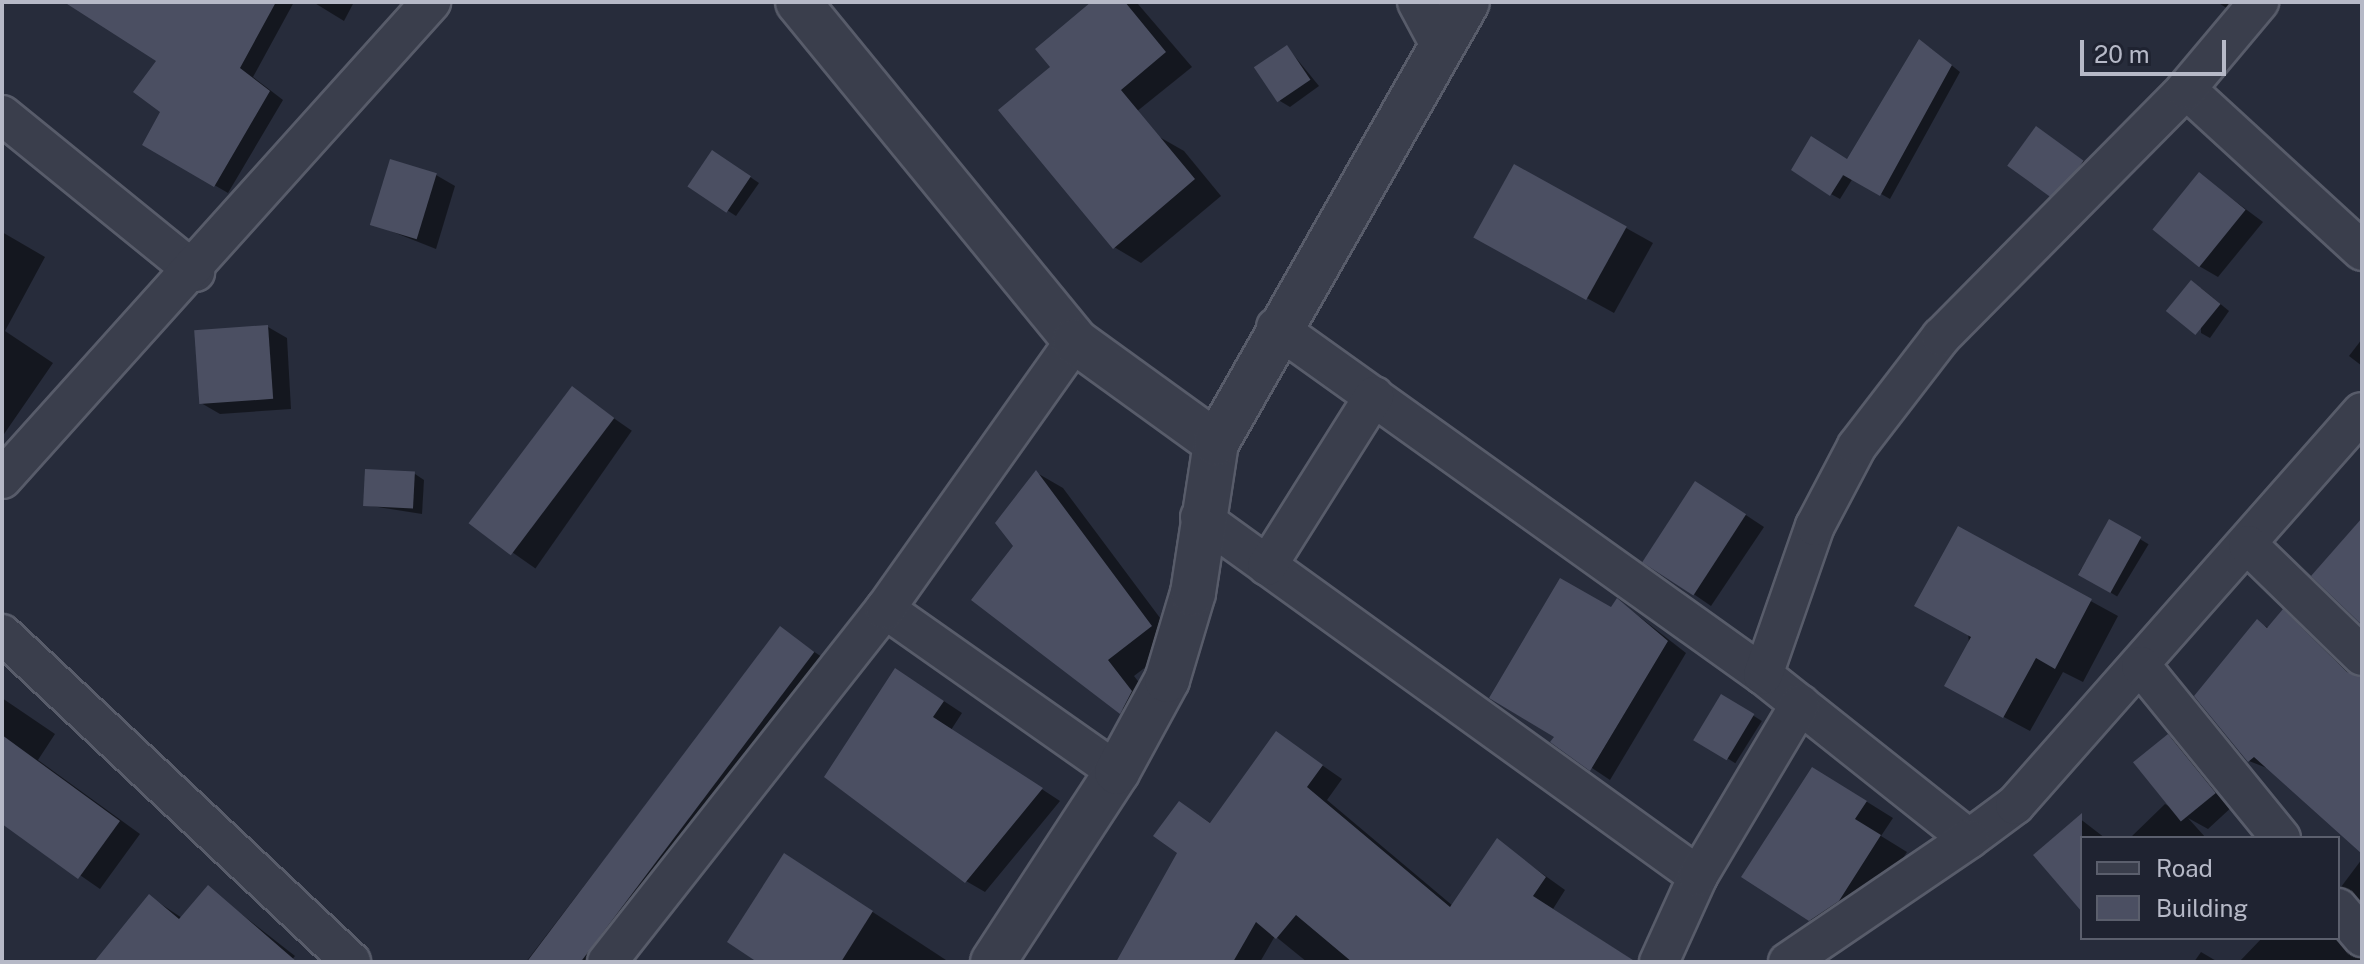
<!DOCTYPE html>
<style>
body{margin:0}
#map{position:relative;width:2364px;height:964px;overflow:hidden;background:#272c3b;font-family:"Public Sans",sans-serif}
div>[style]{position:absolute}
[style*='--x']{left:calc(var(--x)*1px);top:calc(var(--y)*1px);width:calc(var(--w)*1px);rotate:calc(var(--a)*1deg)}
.shadow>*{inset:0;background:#0007;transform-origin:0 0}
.building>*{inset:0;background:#4b4f62;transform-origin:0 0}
.roads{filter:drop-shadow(2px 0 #585c6a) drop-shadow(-2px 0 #585c6a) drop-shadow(0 2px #585c6a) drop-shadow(0 -2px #585c6a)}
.minor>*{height:38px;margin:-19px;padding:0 19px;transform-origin:19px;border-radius:19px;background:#3a3e4c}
.tertiary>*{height:44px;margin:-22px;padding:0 22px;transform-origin:22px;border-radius:22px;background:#3a3e4c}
span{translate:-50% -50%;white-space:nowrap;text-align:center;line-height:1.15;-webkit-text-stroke:7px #1f2331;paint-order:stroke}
.frame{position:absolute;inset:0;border:4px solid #b6b9c7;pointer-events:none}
.legend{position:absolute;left:2080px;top:836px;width:260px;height:104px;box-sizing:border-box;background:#1f2331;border:2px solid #5b5f6d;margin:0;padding:10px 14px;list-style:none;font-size:24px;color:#b6b9c7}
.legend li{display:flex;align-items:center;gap:16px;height:40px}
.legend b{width:40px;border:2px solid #5b5f6d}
.scale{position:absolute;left:2080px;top:40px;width:146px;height:36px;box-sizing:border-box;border:4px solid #b6b9c7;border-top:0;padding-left:10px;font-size:24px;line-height:28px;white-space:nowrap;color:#b6b9c7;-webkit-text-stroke:6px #1f2331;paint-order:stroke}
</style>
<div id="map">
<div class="shadow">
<i style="clip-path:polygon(68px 2px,294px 2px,253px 77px,283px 100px,228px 193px,144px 144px,163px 111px,159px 60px)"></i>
<i style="clip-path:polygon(313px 2px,354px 2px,344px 21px)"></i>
<i style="clip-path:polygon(1095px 2px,1138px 4px,1192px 67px,1064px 170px,1052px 68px)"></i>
<i style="clip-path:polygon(2217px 2px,2258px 2px,2244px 19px)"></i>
<i style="clip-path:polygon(1287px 47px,1319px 86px,1290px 107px,1280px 101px)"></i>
<i style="clip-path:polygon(1929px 47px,1960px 72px,1890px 199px,1853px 178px,1840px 199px,1831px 194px)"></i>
<i style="clip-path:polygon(2036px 129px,2102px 173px,2069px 206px,2050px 195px)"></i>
<i style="clip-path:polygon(1156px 135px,1184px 151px,1221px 196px,1141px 263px,1114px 247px)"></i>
<i style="clip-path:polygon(722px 158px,759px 183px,736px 216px,690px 186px)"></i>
<i style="clip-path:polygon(1515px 166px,1653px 243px,1614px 313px,1503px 252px)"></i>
<i style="clip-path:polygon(436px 175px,455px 186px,436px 249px,373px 224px)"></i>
<i style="clip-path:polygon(2200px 175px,2263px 222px,2218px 277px,2199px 266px)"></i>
<i style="clip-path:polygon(2px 232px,45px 257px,5px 331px,53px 363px,2px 437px)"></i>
<i style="clip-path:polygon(2201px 288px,2229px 311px,2210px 338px,2201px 333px)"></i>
<i style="clip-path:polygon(268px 327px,287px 338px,291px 409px,220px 414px,201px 403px)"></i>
<i style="clip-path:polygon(2362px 339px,2362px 366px,2349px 356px)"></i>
<i style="left:572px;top:389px;width:73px;height:168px;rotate:35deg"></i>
<i style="clip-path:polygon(1037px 473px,1063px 488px,1178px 642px,1134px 676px,1159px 708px,1148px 728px,974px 599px,1016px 546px)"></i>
<i style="clip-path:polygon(415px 474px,424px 480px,422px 514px,365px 505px)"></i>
<i style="clip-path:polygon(1714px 494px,1764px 527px,1711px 606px,1644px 560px)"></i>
<i style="left:2110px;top:521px;width:45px;height:61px;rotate:31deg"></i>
<i style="clip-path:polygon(1959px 529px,2118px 616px,2083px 682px,2063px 672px,2030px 731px,1974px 701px)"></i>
<i style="clip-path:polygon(1618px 600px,1686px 653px,1610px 780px,1553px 742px)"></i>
<i style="clip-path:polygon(2283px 612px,2362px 681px,2362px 851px,2272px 770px,2249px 761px,2257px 622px,2269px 628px)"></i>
<i style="clip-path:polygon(780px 629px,840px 669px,616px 962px,526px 962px)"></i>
<i style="clip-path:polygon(915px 682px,962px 713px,951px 730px,1060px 801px,985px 892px,966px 881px)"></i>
<i style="left:1722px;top:696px;width:47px;height:50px;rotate:32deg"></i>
<i style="clip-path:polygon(2px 698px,55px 734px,38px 760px,140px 834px,100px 889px,2px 821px)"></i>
<i style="clip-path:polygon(1277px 734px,1342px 779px,1327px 800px,1453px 906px,1497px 841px,1565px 890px,1553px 909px,1635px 962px,1307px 962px,1275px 936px,1260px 962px,1118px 962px,1179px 852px,1180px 803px,1212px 824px)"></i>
<i style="clip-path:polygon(2168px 736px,2187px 747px,2234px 805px,2208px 829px,2188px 818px,2206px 838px,2130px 838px,2165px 804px,2185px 816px)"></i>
<i style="clip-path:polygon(1840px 785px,1893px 818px,1881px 836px,1907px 852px,1866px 916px,1838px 935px,1810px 919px)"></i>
<i style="clip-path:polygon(2079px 818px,2105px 838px,2082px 838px,2082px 909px)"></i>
<i style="clip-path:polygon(2362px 859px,2362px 902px,2338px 891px)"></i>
<i style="clip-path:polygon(801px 865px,949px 962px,761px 962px)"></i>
<i style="clip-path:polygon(208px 888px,295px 956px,290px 962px,101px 962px,149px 896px,182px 918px)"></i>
<i style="clip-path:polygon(2338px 915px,2362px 962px,2239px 962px,2262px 938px,2338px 938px)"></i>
<i style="clip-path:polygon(2201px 952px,2218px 962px,2194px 962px)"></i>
</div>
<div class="building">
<i style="clip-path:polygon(64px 2px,276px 2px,240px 68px,270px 91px,214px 187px,142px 145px,160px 112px,133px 92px,156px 61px)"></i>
<i style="clip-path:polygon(1091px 2px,1125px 2px,1166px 52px,1121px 90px,1195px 179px,1113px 249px,998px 110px,1050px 67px,1035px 49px)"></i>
<i style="clip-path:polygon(1919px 39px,1952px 65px,1880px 196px,1843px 175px,1830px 196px,1791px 170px,1811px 136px,1847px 159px)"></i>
<i style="left:1287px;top:45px;width:42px;height:40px;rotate:56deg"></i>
<i style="left:2036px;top:126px;width:59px;height:49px;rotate:36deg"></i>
<i style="left:712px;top:150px;width:47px;height:44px;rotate:34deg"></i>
<i style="left:390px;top:159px;width:49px;height:69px;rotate:17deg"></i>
<i style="left:1514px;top:164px;width:129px;height:84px;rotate:29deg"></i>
<i style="left:2199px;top:172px;width:60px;height:74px;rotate:39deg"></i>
<i style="left:2191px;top:280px;width:38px;height:40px;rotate:39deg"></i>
<i style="left:268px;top:325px;width:74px;height:74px;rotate:86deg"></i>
<i style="left:572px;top:386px;width:53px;height:172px;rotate:37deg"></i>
<i style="left:365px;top:469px;width:50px;height:37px;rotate:3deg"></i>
<i style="clip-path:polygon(1036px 470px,1152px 626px,1108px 660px,1132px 691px,1120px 714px,971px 600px,1013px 546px,995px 523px)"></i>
<i style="left:1695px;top:481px;width:61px;height:97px;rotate:33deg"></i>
<i style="clip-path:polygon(2362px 518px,2362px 625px,2311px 576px)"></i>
<i style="left:2109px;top:519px;width:37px;height:64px;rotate:29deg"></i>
<i style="clip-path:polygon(1958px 526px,2092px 599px,2055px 669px,2036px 658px,2003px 718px,1944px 686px,1971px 637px,1914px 606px)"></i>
<i style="clip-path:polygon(1560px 578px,1611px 607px,1617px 598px,1668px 641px,1590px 771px,1550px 742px,1554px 737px,1489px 698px)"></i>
<i style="clip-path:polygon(2283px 609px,2347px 672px,2362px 677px,2362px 854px,2254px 757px,2248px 762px,2194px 696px,2257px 619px,2267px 628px)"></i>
<i style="left:780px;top:626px;width:43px;height:423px;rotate:37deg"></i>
<i style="clip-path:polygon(895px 668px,944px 701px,933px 717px,1043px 788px,965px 883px,824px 777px)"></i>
<i style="left:1721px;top:694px;width:39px;height:54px;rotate:31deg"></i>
<i style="clip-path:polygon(1276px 731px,1323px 765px,1307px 787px,1450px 907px,1497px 838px,1546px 877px,1533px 896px,1636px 962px,1352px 962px,1296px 915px,1276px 939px,1256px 922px,1233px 962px,1116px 962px,1177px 853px,1153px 836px,1179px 801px,1210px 823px)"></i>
<i style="left:2168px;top:734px;width:76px;height:45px;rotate:51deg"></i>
<i style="clip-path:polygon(2px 735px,120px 821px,78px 879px,2px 824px)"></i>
<i style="clip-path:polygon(1812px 767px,1867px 801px,1855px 819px,1881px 835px,1839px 901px,1809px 921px,1741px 877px)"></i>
<i style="clip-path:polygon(2082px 813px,2082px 912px,2033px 855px)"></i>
<i style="clip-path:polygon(784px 853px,873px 911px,841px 962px,757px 962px,727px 942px)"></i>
<i style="clip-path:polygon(208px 885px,297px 962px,94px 962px,149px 894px,179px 919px)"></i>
</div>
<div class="roads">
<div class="minor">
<i style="--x:1417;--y:2;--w:47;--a:61.8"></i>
<i style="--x:2186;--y:89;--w:239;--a:42.6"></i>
<i style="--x:2;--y:115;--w:249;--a:39.1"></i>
<i style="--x:1276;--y:327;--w:599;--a:35.55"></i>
<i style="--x:1763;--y:675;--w:263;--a:38.5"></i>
<i style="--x:1969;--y:839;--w:57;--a:-36.5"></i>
<i style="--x:2015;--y:805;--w:524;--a:-48.56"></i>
<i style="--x:2;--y:479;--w:642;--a:-48.03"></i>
<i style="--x:1200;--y:517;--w:614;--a:35.79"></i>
<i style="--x:2248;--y:545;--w:159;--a:44.2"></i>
<i style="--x:1267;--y:566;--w:201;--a:-57.8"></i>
<i style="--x:885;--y:609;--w:284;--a:35.1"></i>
<i style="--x:2;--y:634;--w:479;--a:43.2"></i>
<i style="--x:2141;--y:666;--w:222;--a:50.9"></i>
<i style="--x:1763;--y:675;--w:158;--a:-70.8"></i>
<i style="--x:1815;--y:526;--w:90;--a:-62.3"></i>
<i style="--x:1857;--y:446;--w:138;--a:-52.4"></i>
<i style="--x:1941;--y:337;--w:349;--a:-45.3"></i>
<i style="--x:2186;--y:89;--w:114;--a:-50"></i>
<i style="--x:2338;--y:908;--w:38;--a:50"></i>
<i style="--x:607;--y:962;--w:449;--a:-51.8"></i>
<i style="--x:885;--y:609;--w:329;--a:-54.7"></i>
<i style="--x:1659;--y:962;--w:94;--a:-65.6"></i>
<i style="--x:1698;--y:876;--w:200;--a:-59.3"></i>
<i style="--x:1788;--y:962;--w:219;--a:-34.2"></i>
</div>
<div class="tertiary">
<i style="--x:798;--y:2;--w:438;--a:50.7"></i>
<i style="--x:1075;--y:341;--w:174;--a:35.9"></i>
<i style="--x:993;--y:962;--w:227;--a:-56.9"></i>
<i style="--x:1117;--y:772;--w:105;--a:-61.5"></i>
<i style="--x:1167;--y:680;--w:91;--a:-73.4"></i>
<i style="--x:1193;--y:593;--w:152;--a:-81.3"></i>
<i style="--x:1216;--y:443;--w:507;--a:-60.35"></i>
</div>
</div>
<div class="frame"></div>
<ul class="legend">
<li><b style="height:10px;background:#3a3e4c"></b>Road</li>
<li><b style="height:22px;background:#4b4f62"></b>Building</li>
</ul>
<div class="scale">20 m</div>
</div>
